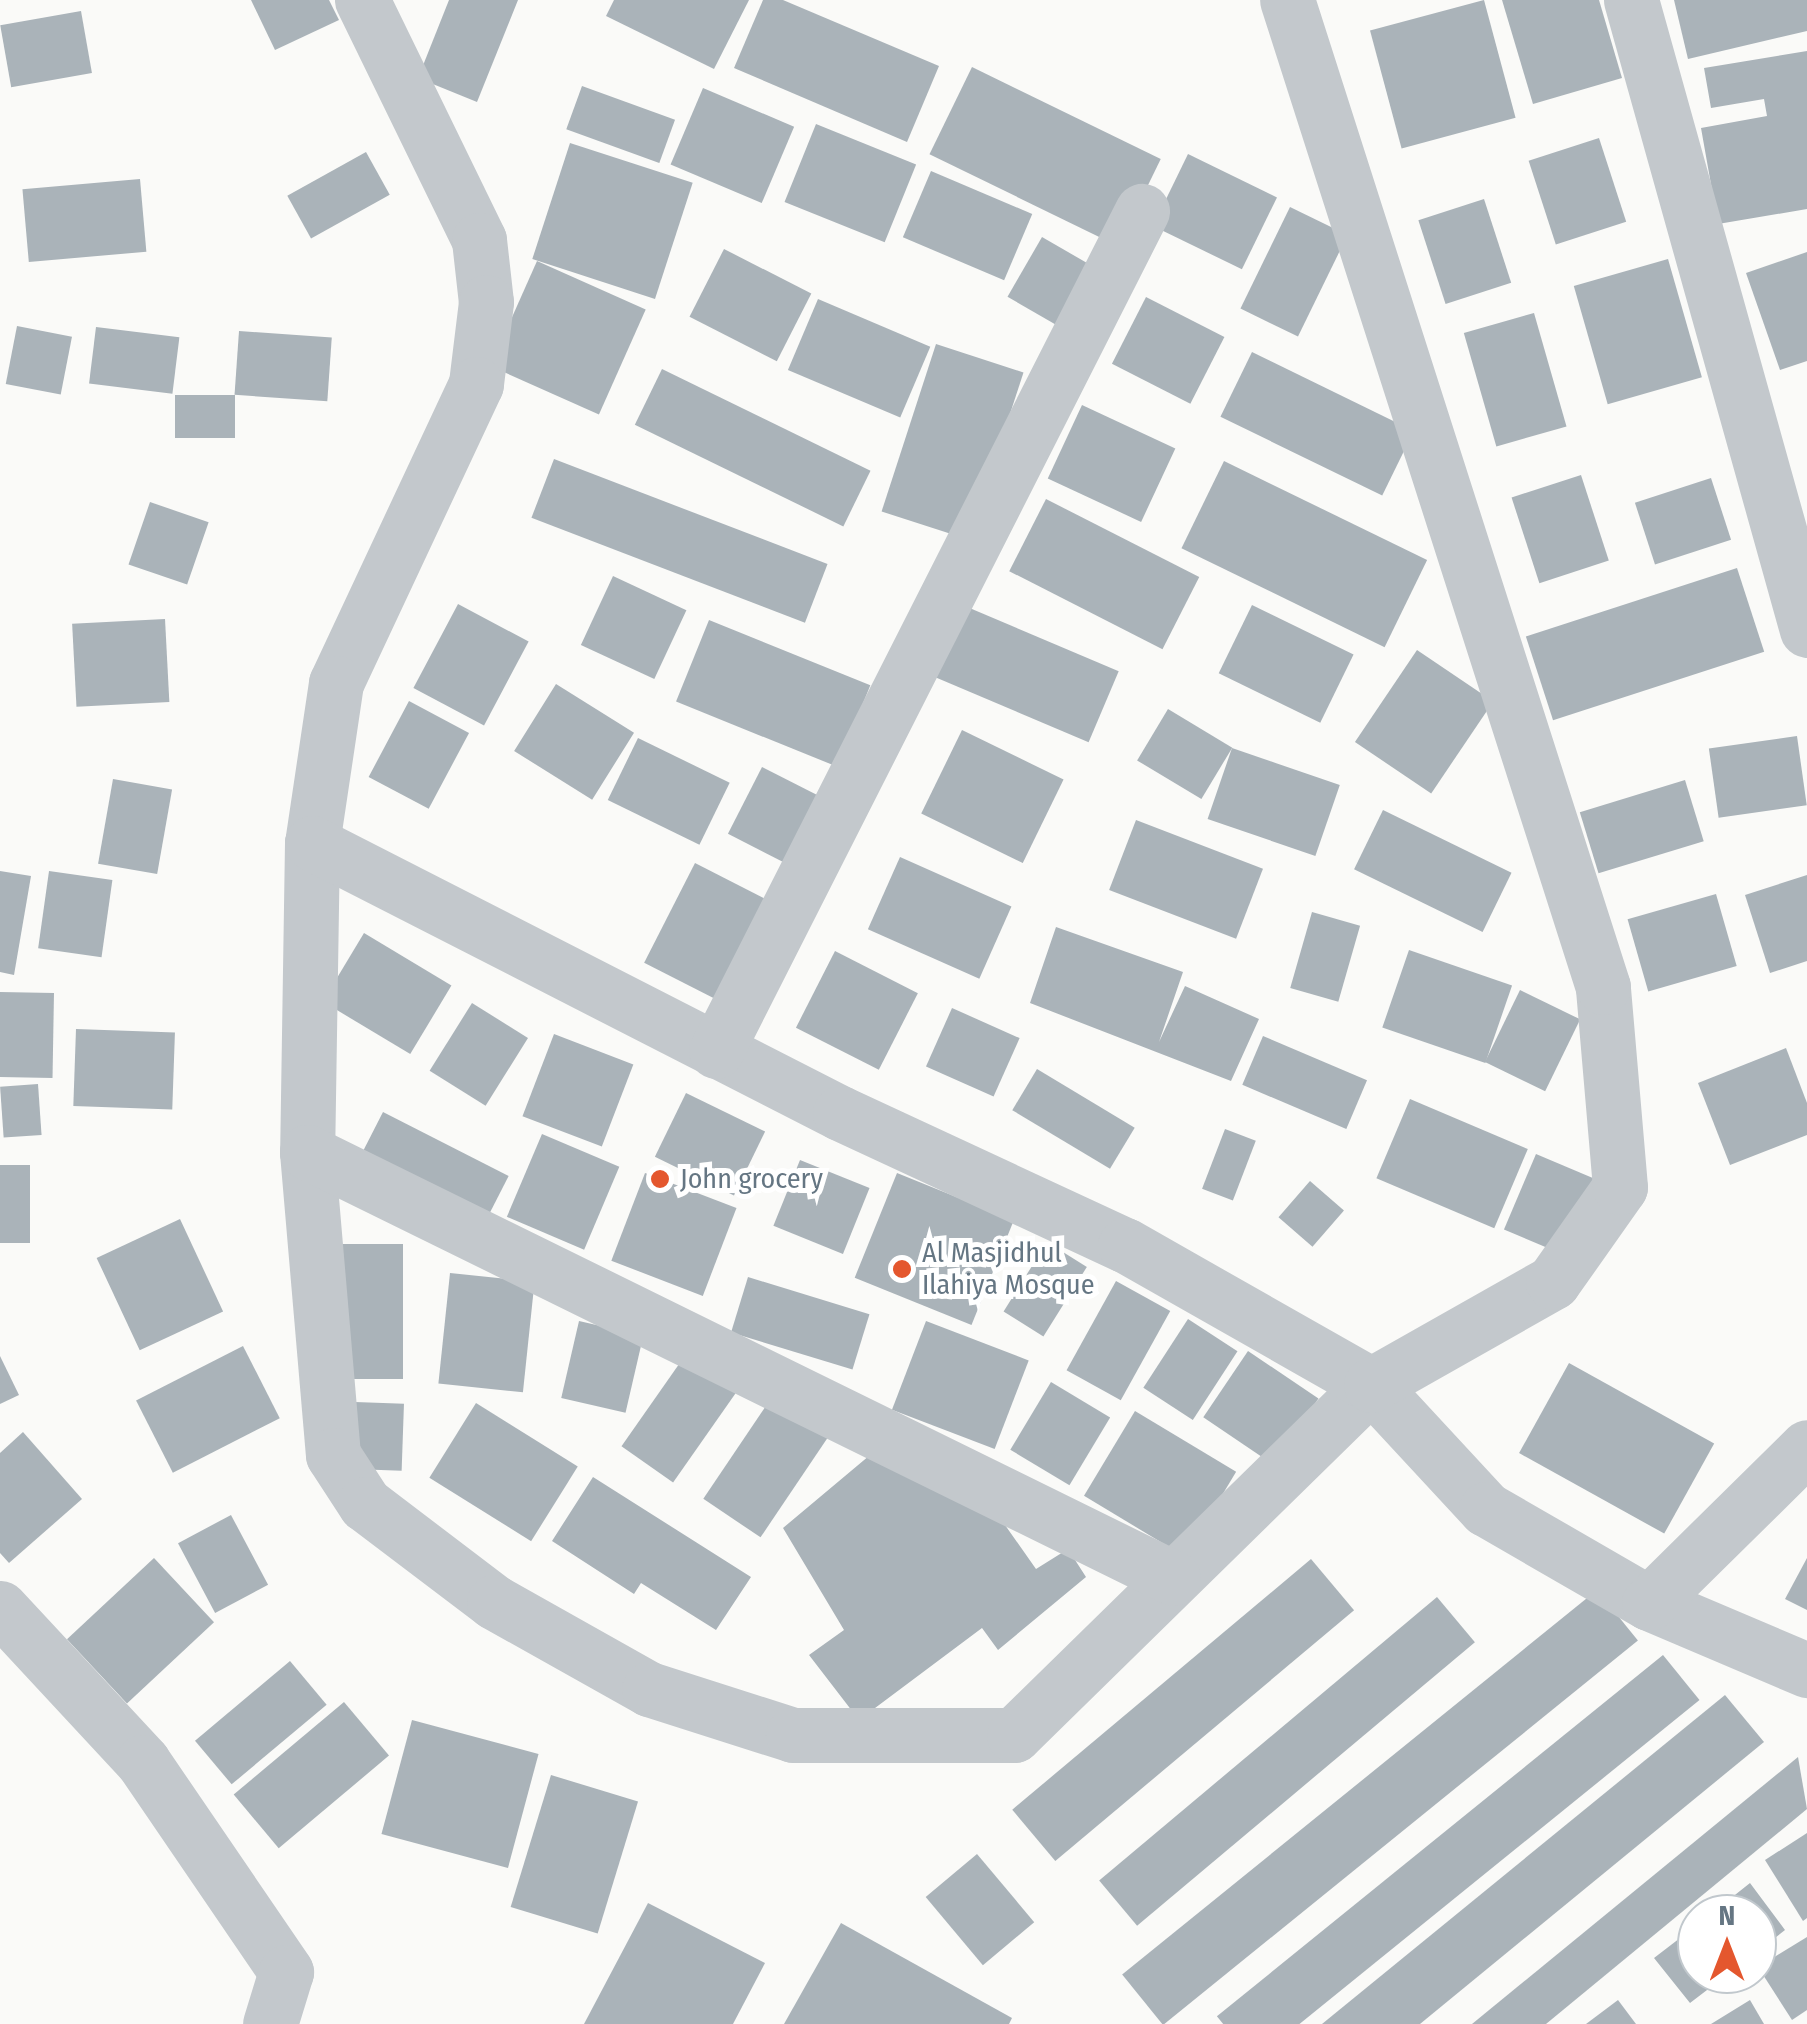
<!DOCTYPE html>
<style>
body{margin:0}
#map{position:relative;width:1807px;height:2024px;overflow:hidden;background:#fafaf8;font-family:"Fira Sans Condensed",sans-serif}
div>[style]{position:absolute}
[style*='--x']{left:calc(var(--x)*1px);top:calc(var(--y)*1px);width:calc(var(--w)*1px);rotate:calc(var(--a)*1deg)}
.building>*{inset:0;background:#aab3b9;transform-origin:0 0}
.minor>*{height:55px;margin:-27.5px;padding:0 27.5px;transform-origin:27.5px;border-radius:27.5px;background:#c3c8cc}
.dots>*{width:28px;height:28px;translate:-50% -50%;box-sizing:border-box;border:5px solid #fff;border-radius:50%}
span{translate:-50% -50%;white-space:nowrap;text-align:center;line-height:1.15;-webkit-text-stroke:10px #fff;paint-order:stroke}
.poi-label{font-size:28px;color:#657683}
.left{translate:0 -50%;text-align:left}
.north{position:absolute;left:1677px;top:1894px;width:100px;height:100px;box-sizing:border-box;background:#fff;border:2px solid #c1c8cd;border-radius:50%;rotate:0deg;font-size:28px;font-weight:700;line-height:40px;text-align:center;color:#657683}
.north::after{content:'';display:block;margin:auto;width:35px;height:45px;background:#e4572e;clip-path:polygon(50% 0,100% 100%,50% 72%,0 100%)}
</style>
<div id="map">
<div class="building">
<i style="clip-path:polygon(251px 0,329px 0,339px 20px,275px 50px)"></i>
<i style="clip-path:polygon(449px 0,518px 0,477px 102px,418px 78px)"></i>
<i style="clip-path:polygon(614px 0,749px 0,714px 69px,606px 16px)"></i>
<i style="clip-path:polygon(763px 0,783px 0,939px 66px,907px 142px,734px 68px)"></i>
<i style="left:1484px;top:0;width:122px;height:118px;rotate:75deg"></i>
<i style="clip-path:polygon(1502px 0,1599px 0,1622px 78px,1533px 104px)"></i>
<i style="clip-path:polygon(1674px 0,1807px 0,1807px 31px,1688px 59px)"></i>
<i style="left:81px;top:11px;width:63px;height:82px;rotate:80deg"></i>
<i style="clip-path:polygon(1807px 51px,1807px 209px,1718px 224px,1701px 128px,1767px 116px,1764px 99px,1711px 108px,1704px 68px)"></i>
<i style="left:972px;top:67px;width:210px;height:97px;rotate:26deg"></i>
<i style="left:582px;top:86px;width:99px;height:46px;rotate:20deg"></i>
<i style="left:703px;top:88px;width:99px;height:83px;rotate:23deg"></i>
<i style="left:816px;top:124px;width:108px;height:84px;rotate:22deg"></i>
<i style="left:1599px;top:138px;width:88px;height:74px;rotate:72deg"></i>
<i style="left:570px;top:143px;width:129px;height:122px;rotate:18deg"></i>
<i style="left:366px;top:152px;width:49px;height:90px;rotate:61deg"></i>
<i style="left:1188px;top:154px;width:99px;height:80px;rotate:26deg"></i>
<i style="left:931px;top:171px;width:110px;height:72px;rotate:23deg"></i>
<i style="left:140px;top:179px;width:73px;height:118px;rotate:85deg"></i>
<i style="left:1484px;top:199px;width:88px;height:69px;rotate:72deg"></i>
<i style="left:1290px;top:207px;width:64px;height:113px;rotate:26deg"></i>
<i style="left:1042px;top:237px;width:76px;height:69px;rotate:30deg"></i>
<i style="left:724px;top:249px;width:98px;height:76px;rotate:27deg"></i>
<i style="clip-path:polygon(1807px 252px,1807px 361px,1780px 370px,1746px 273px)"></i>
<i style="left:1668px;top:259px;width:123px;height:98px;rotate:74deg"></i>
<i style="left:537px;top:261px;width:119px;height:115px;rotate:24deg"></i>
<i style="left:1146px;top:297px;width:88px;height:75px;rotate:27deg"></i>
<i style="left:818px;top:299px;width:122px;height:77px;rotate:23deg"></i>
<i style="left:1534px;top:313px;width:118px;height:73px;rotate:74deg"></i>
<i style="left:17px;top:326px;width:56px;height:59px;rotate:11deg"></i>
<i style="left:96px;top:327px;width:84px;height:57px;rotate:7deg"></i>
<i style="left:239px;top:331px;width:93px;height:64px;rotate:4deg"></i>
<i style="left:936px;top:344px;width:92px;height:176px;rotate:18deg"></i>
<i style="left:1252px;top:352px;width:180px;height:72px;rotate:26deg"></i>
<i style="left:662px;top:369px;width:232px;height:62px;rotate:26deg"></i>
<i style="left:175px;top:395px;width:60px;height:43px"></i>
<i style="left:1082px;top:405px;width:103px;height:81px;rotate:25deg"></i>
<i style="left:554px;top:459px;width:293px;height:63px;rotate:21deg"></i>
<i style="left:1224px;top:461px;width:226px;height:97px;rotate:26deg"></i>
<i style="left:1581px;top:475px;width:90px;height:73px;rotate:72deg"></i>
<i style="left:1711px;top:478px;width:65px;height:80px;rotate:72deg"></i>
<i style="left:1046px;top:499px;width:172px;height:81px;rotate:27deg"></i>
<i style="left:150px;top:502px;width:62px;height:66px;rotate:19deg"></i>
<i style="left:1737px;top:568px;width:88px;height:222px;rotate:72deg"></i>
<i style="left:613px;top:576px;width:81px;height:76px;rotate:25deg"></i>
<i style="left:953px;top:601px;width:180px;height:77px;rotate:23deg"></i>
<i style="left:458px;top:604px;width:80px;height:95px;rotate:28deg"></i>
<i style="left:1252px;top:605px;width:113px;height:76px;rotate:26deg"></i>
<i style="left:165px;top:619px;width:83px;height:93px;rotate:87deg"></i>
<i style="left:709px;top:620px;width:174px;height:88px;rotate:22deg"></i>
<i style="left:1417px;top:650px;width:92px;height:111px;rotate:34deg"></i>
<i style="left:556px;top:684px;width:92px;height:79px;rotate:32deg"></i>
<i style="left:409px;top:701px;width:68px;height:86px;rotate:28deg"></i>
<i style="left:1168px;top:709px;width:75px;height:60px;rotate:31deg"></i>
<i style="left:962px;top:730px;width:113px;height:93px;rotate:26deg"></i>
<i style="left:1797px;top:736px;width:70px;height:89px;rotate:82deg"></i>
<i style="left:638px;top:738px;width:102px;height:69px;rotate:26deg"></i>
<i style="left:1232px;top:748px;width:114px;height:75px;rotate:19deg"></i>
<i style="left:762px;top:767px;width:68px;height:75px;rotate:27deg"></i>
<i style="left:113px;top:779px;width:60px;height:86px;rotate:10deg"></i>
<i style="left:1685px;top:780px;width:64px;height:110px;rotate:73deg"></i>
<i style="left:1383px;top:810px;width:143px;height:66px;rotate:26deg"></i>
<i style="left:1136px;top:820px;width:136px;height:75px;rotate:21deg"></i>
<i style="left:900px;top:857px;width:122px;height:79px;rotate:24deg"></i>
<i style="left:695px;top:863px;width:86px;height:112px;rotate:27deg"></i>
<i style="clip-path:polygon(0 871px,31px 876px,14px 975px,0 972px)"></i>
<i style="left:49px;top:871px;width:64px;height:78px;rotate:8deg"></i>
<i style="clip-path:polygon(1807px 875px,1807px 961px,1770px 973px,1745px 895px)"></i>
<i style="left:1716px;top:894px;width:75px;height:92px;rotate:74deg"></i>
<i style="left:1312px;top:912px;width:50px;height:79px;rotate:16deg"></i>
<i style="clip-path:polygon(1056px 927px,1183px 972px,1159px 1042px,1185px 986px,1259px 1019px,1231px 1081px,1030px 1003px)"></i>
<i style="left:364px;top:933px;width:102px;height:80px;rotate:31deg"></i>
<i style="left:1409px;top:950px;width:109px;height:82px;rotate:19deg"></i>
<i style="left:835px;top:951px;width:93px;height:86px;rotate:27deg"></i>
<i style="left:1520px;top:990px;width:67px;height:80px;rotate:26deg"></i>
<i style="left:0;top:992px;width:54px;height:85px;rotate:1deg"></i>
<i style="left:472px;top:1003px;width:66px;height:80px;rotate:32deg"></i>
<i style="left:952px;top:1008px;width:74px;height:64px;rotate:24deg"></i>
<i style="left:76px;top:1029px;width:99px;height:77px;rotate:2deg"></i>
<i style="left:554px;top:1034px;width:85px;height:88px;rotate:21deg"></i>
<i style="left:1263px;top:1036px;width:113px;height:53px;rotate:23deg"></i>
<i style="clip-path:polygon(1786px 1048px,1807px 1103px,1807px 1135px,1730px 1165px,1698px 1083px)"></i>
<i style="left:1037px;top:1069px;width:114px;height:48px;rotate:31deg"></i>
<i style="left:38px;top:1084px;width:51px;height:38px;rotate:86deg"></i>
<i style="left:686px;top:1093px;width:88px;height:71px;rotate:26deg"></i>
<i style="left:1410px;top:1099px;width:128px;height:86px;rotate:23deg"></i>
<i style="left:383px;top:1112px;width:141px;height:43px;rotate:27deg"></i>
<i style="left:1225px;top:1129px;width:33px;height:64px;rotate:21deg"></i>
<i style="left:542px;top:1134px;width:84px;height:90px;rotate:23deg"></i>
<i style="left:1536px;top:1154px;width:63px;height:82px;rotate:23deg"></i>
<i style="left:800px;top:1160px;width:75px;height:71px;rotate:22deg"></i>
<i style="left:0;top:1165px;width:30px;height:78px"></i>
<i style="left:645px;top:1173px;width:98px;height:94px;rotate:21deg"></i>
<i style="left:897px;top:1173px;width:126px;height:113px;rotate:22deg"></i>
<i style="left:1310px;top:1181px;width:45px;height:48px;rotate:41deg"></i>
<i style="left:180px;top:1219px;width:102px;height:92px;rotate:65deg"></i>
<i style="left:1047px;top:1242px;width:47px;height:82px;rotate:32deg"></i>
<i style="left:334px;top:1244px;width:69px;height:135px"></i>
<i style="left:450px;top:1273px;width:85px;height:111px;rotate:6deg"></i>
<i style="left:748px;top:1277px;width:127px;height:58px;rotate:17deg"></i>
<i style="left:1116px;top:1281px;width:62px;height:102px;rotate:29deg"></i>
<i style="left:1188px;top:1319px;width:59px;height:82px;rotate:33deg"></i>
<i style="left:579px;top:1321px;width:66px;height:79px;rotate:13deg"></i>
<i style="left:926px;top:1321px;width:110px;height:95px;rotate:21deg"></i>
<i style="left:243px;top:1346px;width:81px;height:120px;rotate:63deg"></i>
<i style="left:1248px;top:1351px;width:85px;height:80px;rotate:34deg"></i>
<i style="clip-path:polygon(0 1356px,19px 1395px,0 1404px)"></i>
<i style="left:684px;top:1357px;width:63px;height:109px;rotate:35deg"></i>
<i style="left:1569px;top:1363px;width:166px;height:103px;rotate:29deg"></i>
<i style="left:1051px;top:1382px;width:69px;height:79px;rotate:31deg"></i>
<i style="left:776px;top:1391px;width:69px;height:130px;rotate:34deg"></i>
<i style="left:355px;top:1402px;width:49px;height:67px;rotate:2deg"></i>
<i style="left:476px;top:1403px;width:120px;height:88px;rotate:32deg"></i>
<i style="left:1135px;top:1411px;width:118px;height:99px;rotate:31deg"></i>
<i style="clip-path:polygon(23px 1432px,82px 1499px,9px 1563px,0 1553px,0 1453px)"></i>
<i style="clip-path:polygon(882px 1445px,1005px 1525px,1036px 1569px,1068px 1549px,1086px 1577px,998px 1650px,982px 1628px,859px 1720px,809px 1655px,844px 1630px,783px 1528px)"></i>
<i style="clip-path:polygon(593px 1477px,751px 1577px,716px 1630px,641px 1583px,634px 1594px,552px 1541px)"></i>
<i style="left:231px;top:1515px;width:79px;height:60px;rotate:62deg"></i>
<i style="left:154px;top:1558px;width:88px;height:119px;rotate:47deg"></i>
<i style="clip-path:polygon(1807px 1558px,1807px 1610px,1785px 1599px)"></i>
<i style="left:1311px;top:1559px;width:67px;height:390px;rotate:50deg"></i>
<i style="left:1597px;top:1590px;width:65px;height:611px;rotate:51deg"></i>
<i style="left:1437px;top:1597px;width:59px;height:441px;rotate:50deg"></i>
<i style="left:1663px;top:1655px;width:58px;height:574px;rotate:51deg"></i>
<i style="left:290px;top:1661px;width:57px;height:124px;rotate:50deg"></i>
<i style="clip-path:polygon(1725px 1695px,1764px 1742px,1420px 2024px,1322px 2024px)"></i>
<i style="left:344px;top:1702px;width:70px;height:144px;rotate:50deg"></i>
<i style="left:412px;top:1720px;width:131px;height:118px;rotate:15deg"></i>
<i style="clip-path:polygon(1798px 1757px,1807px 1809px,1546px 2024px,1472px 2024px)"></i>
<i style="left:551px;top:1775px;width:91px;height:138px;rotate:17deg"></i>
<i style="clip-path:polygon(1807px 1833px,1807px 1918px,1803px 1921px,1765px 1860px)"></i>
<i style="left:977px;top:1854px;width:89px;height:67px;rotate:50deg"></i>
<i style="clip-path:polygon(1750px 1883px,1785px 1930px,1757px 1952px,1757px 1914px,1711px 1914px)"></i>
<i style="clip-path:polygon(648px 1903px,765px 1963px,733px 2024px,584px 2024px)"></i>
<i style="clip-path:polygon(841px 1923px,1012px 2018px,1009px 2024px,784px 2024px)"></i>
<i style="clip-path:polygon(1697px 1925px,1697px 1974px,1728px 1974px,1690px 2003px,1654px 1958px)"></i>
<i style="clip-path:polygon(1807px 1937px,1807px 2010px,1792px 2020px,1758px 1967px)"></i>
<i style="clip-path:polygon(1618px 2000px,1636px 2024px,1586px 2024px)"></i>
<i style="clip-path:polygon(1750px 2000px,1764px 2024px,1711px 2024px)"></i>
</div>
<div class="minor">
<i style="--x:362;--y:0;--w:267;--a:64"></i>
<i style="--x:479;--y:240;--w:62;--a:83.6"></i>
<i style="--x:486;--y:302;--w:83;--a:97"></i>
<i style="--x:476;--y:384;--w:330;--a:115.1"></i>
<i style="--x:336;--y:683;--w:162;--a:98.5"></i>
<i style="--x:312;--y:843;--w:309;--a:90.9"></i>
<i style="--x:307;--y:1152;--w:304;--a:85.1"></i>
<i style="--x:333;--y:1455;--w:59;--a:56.9"></i>
<i style="--x:365;--y:1504;--w:162;--a:37.2"></i>
<i style="--x:494;--y:1602;--w:178;--a:29.3"></i>
<i style="--x:649;--y:1689;--w:151;--a:17.7"></i>
<i style="--x:793;--y:1735;--w:221;--a:0"></i>
<i style="--x:1014;--y:1735;--w:500;--a:-44.4"></i>
<i style="--x:1371;--y:1385;--w:169;--a:47.2"></i>
<i style="--x:1486;--y:1509;--w:188;--a:30"></i>
<i style="--x:1649;--y:1603;--w:172;--a:23"></i>
<i style="--x:1631;--y:0;--w:654;--a:74.39"></i>
<i style="--x:312;--y:843;--w:593;--a:27.08"></i>
<i style="--x:840;--y:1113;--w:314;--a:24.9"></i>
<i style="--x:1125;--y:1245;--w:283;--a:29.6"></i>
<i style="--x:1371;--y:1385;--w:209;--a:-29.5"></i>
<i style="--x:1553;--y:1282;--w:116;--a:-54.8"></i>
<i style="--x:1620;--y:1187;--w:201;--a:-94.9"></i>
<i style="--x:1603;--y:987;--w:1036;--a:-107.75"></i>
<i style="--x:716;--y:1051;--w:942;--a:-63.11"></i>
<i style="--x:307;--y:1152;--w:965;--a:26.19"></i>
<i style="--x:1649;--y:1603;--w:222;--a:-44.6"></i>
<i style="--x:0;--y:1608;--w:210;--a:47.1"></i>
<i style="--x:143;--y:1762;--w:254;--a:55.7"></i>
<i style="--x:286;--y:1972;--w:54;--a:107.1"></i>
</div>
<div class="dots">
<i style="left:660px;top:1179px;background:#e4572e"></i>
<i style="left:902px;top:1269px;background:#e4572e"></i>
</div>
<div class="poi-label">
<span class="left" style="left:680px;top:1179px">John grocery</span>
<span class="left" style="left:922px;top:1269px">Al Masjidhul<br>Ilahiya Mosque</span>
</div>
<div class="north">N</div>
</div>
